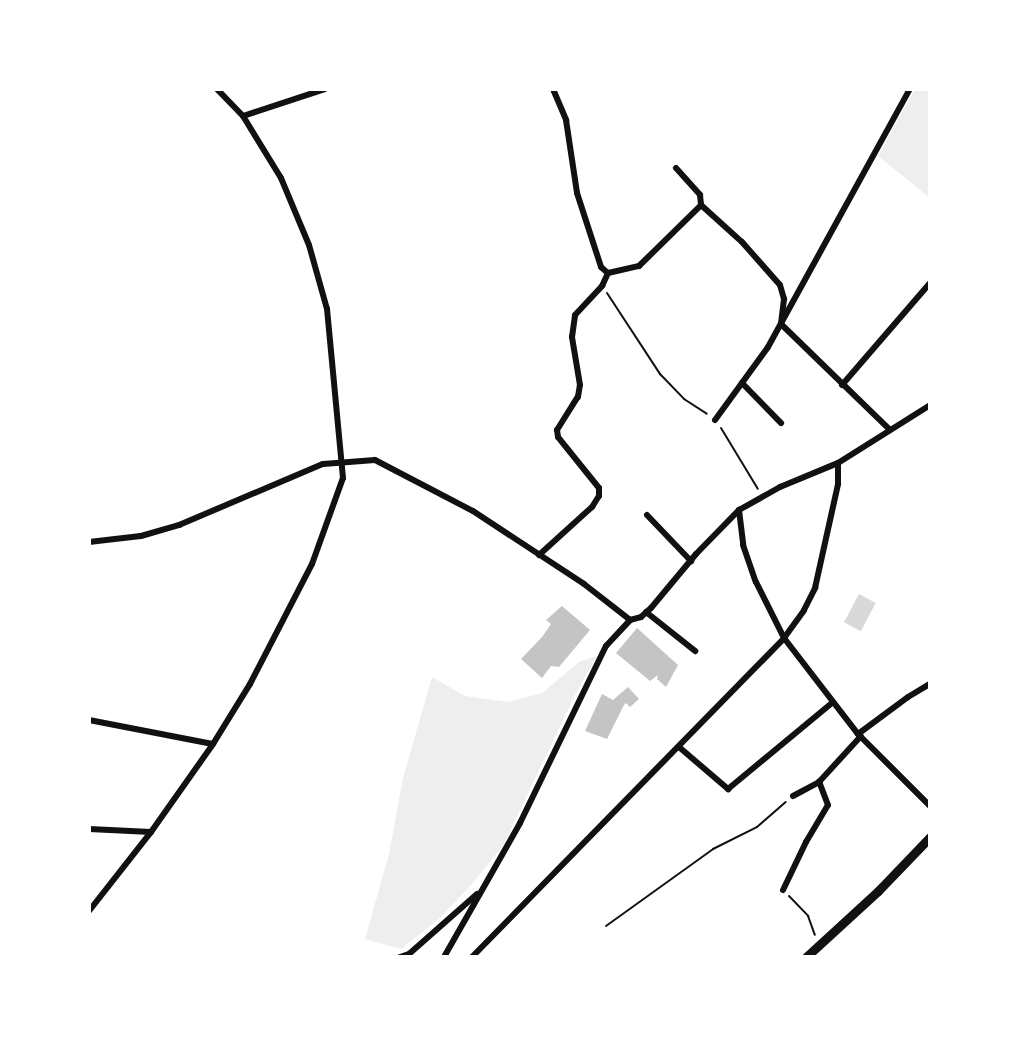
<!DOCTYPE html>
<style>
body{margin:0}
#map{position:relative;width:1019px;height:1046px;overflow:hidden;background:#fff;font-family:Rubik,sans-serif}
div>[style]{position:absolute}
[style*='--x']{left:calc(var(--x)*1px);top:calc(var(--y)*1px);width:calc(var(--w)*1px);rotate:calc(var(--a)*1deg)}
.green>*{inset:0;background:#eee}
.water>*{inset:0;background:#d9d9d9;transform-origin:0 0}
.building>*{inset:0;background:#c4c4c4}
.path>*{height:2px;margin:-1px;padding:0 1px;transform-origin:1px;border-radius:1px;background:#111}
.minor>*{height:6px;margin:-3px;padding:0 3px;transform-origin:3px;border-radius:3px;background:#111}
.secondary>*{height:9px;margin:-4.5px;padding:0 4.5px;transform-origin:4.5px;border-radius:4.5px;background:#111}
span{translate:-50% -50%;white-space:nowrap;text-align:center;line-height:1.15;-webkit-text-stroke:7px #fff;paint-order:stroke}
.frame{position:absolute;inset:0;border:91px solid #fff;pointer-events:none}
</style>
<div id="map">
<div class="green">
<i style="clip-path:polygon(915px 89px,930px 89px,930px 198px,878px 156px)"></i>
<i style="clip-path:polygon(597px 656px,575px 695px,504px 844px,472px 884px,440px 918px,401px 949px,365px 939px,389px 854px,403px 778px,432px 677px,465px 696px,508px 702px,542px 693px,579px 662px)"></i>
</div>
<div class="water">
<i style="left:859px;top:594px;width:19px;height:32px;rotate:28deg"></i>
</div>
<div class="building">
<i style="clip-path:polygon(562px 606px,590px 630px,559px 667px,551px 666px,542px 678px,521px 659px,542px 637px,551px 624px,546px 620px)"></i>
<i style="clip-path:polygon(637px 628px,678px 665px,666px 687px,657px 679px,658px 675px,650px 681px,616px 653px)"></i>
<i style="clip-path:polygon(628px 687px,639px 699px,630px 707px,626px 703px,624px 705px,607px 739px,585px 731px,602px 694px,613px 700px)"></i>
</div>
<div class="path">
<i style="--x:607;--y:293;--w:97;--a:56.8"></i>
<i style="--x:660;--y:374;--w:35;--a:46"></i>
<i style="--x:684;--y:399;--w:27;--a:33"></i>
<i style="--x:721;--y:428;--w:71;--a:58.8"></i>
<i style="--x:789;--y:896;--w:28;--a:46"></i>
<i style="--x:808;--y:916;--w:20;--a:70"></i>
<i style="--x:606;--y:926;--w:132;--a:-35.7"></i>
<i style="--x:713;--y:849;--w:49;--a:-26.6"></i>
<i style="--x:757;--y:827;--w:38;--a:-41"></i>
</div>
<div class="minor">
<i style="--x:553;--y:89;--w:34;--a:67"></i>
<i style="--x:566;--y:120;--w:74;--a:81.4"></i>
<i style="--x:577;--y:193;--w:78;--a:72"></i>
<i style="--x:601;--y:267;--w:9;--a:41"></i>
<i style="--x:243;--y:116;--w:86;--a:-18.2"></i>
<i style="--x:676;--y:168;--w:36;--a:48"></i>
<i style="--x:700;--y:195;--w:10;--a:84"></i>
<i style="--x:608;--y:273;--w:32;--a:-13"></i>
<i style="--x:639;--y:266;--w:87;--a:-44.5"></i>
<i style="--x:701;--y:205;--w:55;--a:42.1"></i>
<i style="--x:742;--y:242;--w:57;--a:48.5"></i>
<i style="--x:780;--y:285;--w:15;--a:74"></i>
<i style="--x:784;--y:299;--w:25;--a:97"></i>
<i style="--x:781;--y:324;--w:152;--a:44.2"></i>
<i style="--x:742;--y:383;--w:56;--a:45.7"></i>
<i style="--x:842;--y:385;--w:135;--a:-49.2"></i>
<i style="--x:715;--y:420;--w:90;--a:-54"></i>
<i style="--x:768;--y:347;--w:294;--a:-61.2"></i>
<i style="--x:739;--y:510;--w:35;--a:83"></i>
<i style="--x:743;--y:545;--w:39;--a:71"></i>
<i style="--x:756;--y:582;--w:63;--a:63.4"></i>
<i style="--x:784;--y:638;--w:121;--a:52.4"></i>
<i style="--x:858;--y:734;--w:102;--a:45"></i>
<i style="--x:647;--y:515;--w:64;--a:46.3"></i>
<i style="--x:89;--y:542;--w:52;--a:-6.6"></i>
<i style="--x:141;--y:536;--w:40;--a:-16"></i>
<i style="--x:179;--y:525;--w:156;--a:-23"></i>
<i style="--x:323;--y:464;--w:52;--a:-4.4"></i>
<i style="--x:375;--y:460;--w:110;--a:27.5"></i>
<i style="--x:473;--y:511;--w:133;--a:33.3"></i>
<i style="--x:584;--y:584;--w:58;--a:38"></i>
<i style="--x:539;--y:555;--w:72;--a:-42.2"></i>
<i style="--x:592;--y:507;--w:13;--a:-58"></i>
<i style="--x:599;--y:496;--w:8;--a:-90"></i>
<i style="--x:599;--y:488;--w:65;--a:-128.8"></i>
<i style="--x:558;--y:437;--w:7;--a:-98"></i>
<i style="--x:557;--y:430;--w:39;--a:-58"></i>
<i style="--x:578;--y:397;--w:12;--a:-81"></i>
<i style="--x:580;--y:385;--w:49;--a:-99.5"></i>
<i style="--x:572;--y:337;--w:22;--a:-82"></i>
<i style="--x:575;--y:315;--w:40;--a:-47"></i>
<i style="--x:602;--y:286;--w:14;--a:-65"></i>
<i style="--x:646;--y:612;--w:63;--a:38.5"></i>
<i style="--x:630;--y:620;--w:11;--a:-15"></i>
<i style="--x:641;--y:617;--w:13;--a:-42"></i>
<i style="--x:651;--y:608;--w:70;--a:-50.2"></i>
<i style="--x:696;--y:554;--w:62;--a:-45.7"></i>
<i style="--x:739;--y:510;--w:47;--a:-29.3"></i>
<i style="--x:780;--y:487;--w:63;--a:-22.5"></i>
<i style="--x:838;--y:463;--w:109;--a:-32.2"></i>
<i style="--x:89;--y:720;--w:126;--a:11"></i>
<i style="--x:858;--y:734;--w:62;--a:-36.5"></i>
<i style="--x:908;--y:697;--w:26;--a:-31"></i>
<i style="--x:679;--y:747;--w:65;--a:40.6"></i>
<i style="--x:728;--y:789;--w:136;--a:-39.6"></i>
<i style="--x:793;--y:796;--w:30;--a:-28"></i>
<i style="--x:89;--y:829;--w:62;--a:2.8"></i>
<i style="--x:783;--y:890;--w:53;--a:-64.4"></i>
<i style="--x:806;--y:842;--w:43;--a:-59.3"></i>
<i style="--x:828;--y:805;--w:25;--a:-111"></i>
<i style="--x:819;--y:782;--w:62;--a:-47.6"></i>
<i style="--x:89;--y:911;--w:100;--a:-51.9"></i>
<i style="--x:151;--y:832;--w:108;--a:-54.8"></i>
<i style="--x:213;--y:744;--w:70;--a:-58.3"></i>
<i style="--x:250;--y:684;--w:135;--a:-62.7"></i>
<i style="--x:312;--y:564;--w:91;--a:-70.2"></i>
<i style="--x:343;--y:478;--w:170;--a:-95.4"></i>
<i style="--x:327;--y:309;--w:66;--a:-105.7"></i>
<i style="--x:309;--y:245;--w:73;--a:-112.7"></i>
<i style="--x:281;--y:178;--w:73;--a:-121.5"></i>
<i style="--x:243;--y:116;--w:37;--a:-134"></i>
<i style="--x:400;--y:957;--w:9;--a:-18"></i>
<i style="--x:409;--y:954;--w:91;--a:-41.4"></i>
<i style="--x:444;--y:957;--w:154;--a:-60.4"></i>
<i style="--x:520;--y:823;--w:197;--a:-64.1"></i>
<i style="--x:606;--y:646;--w:35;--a:-47"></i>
<i style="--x:472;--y:957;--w:446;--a:-45.6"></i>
<i style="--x:784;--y:638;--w:34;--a:-54"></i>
<i style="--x:804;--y:610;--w:25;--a:-63"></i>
<i style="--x:815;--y:588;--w:107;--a:-77.5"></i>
<i style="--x:838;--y:484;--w:21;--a:-90"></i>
</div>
<div class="secondary">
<i style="--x:806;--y:957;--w:98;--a:-42.5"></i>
<i style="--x:878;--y:891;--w:75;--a:-46.1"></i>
</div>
<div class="frame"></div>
</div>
